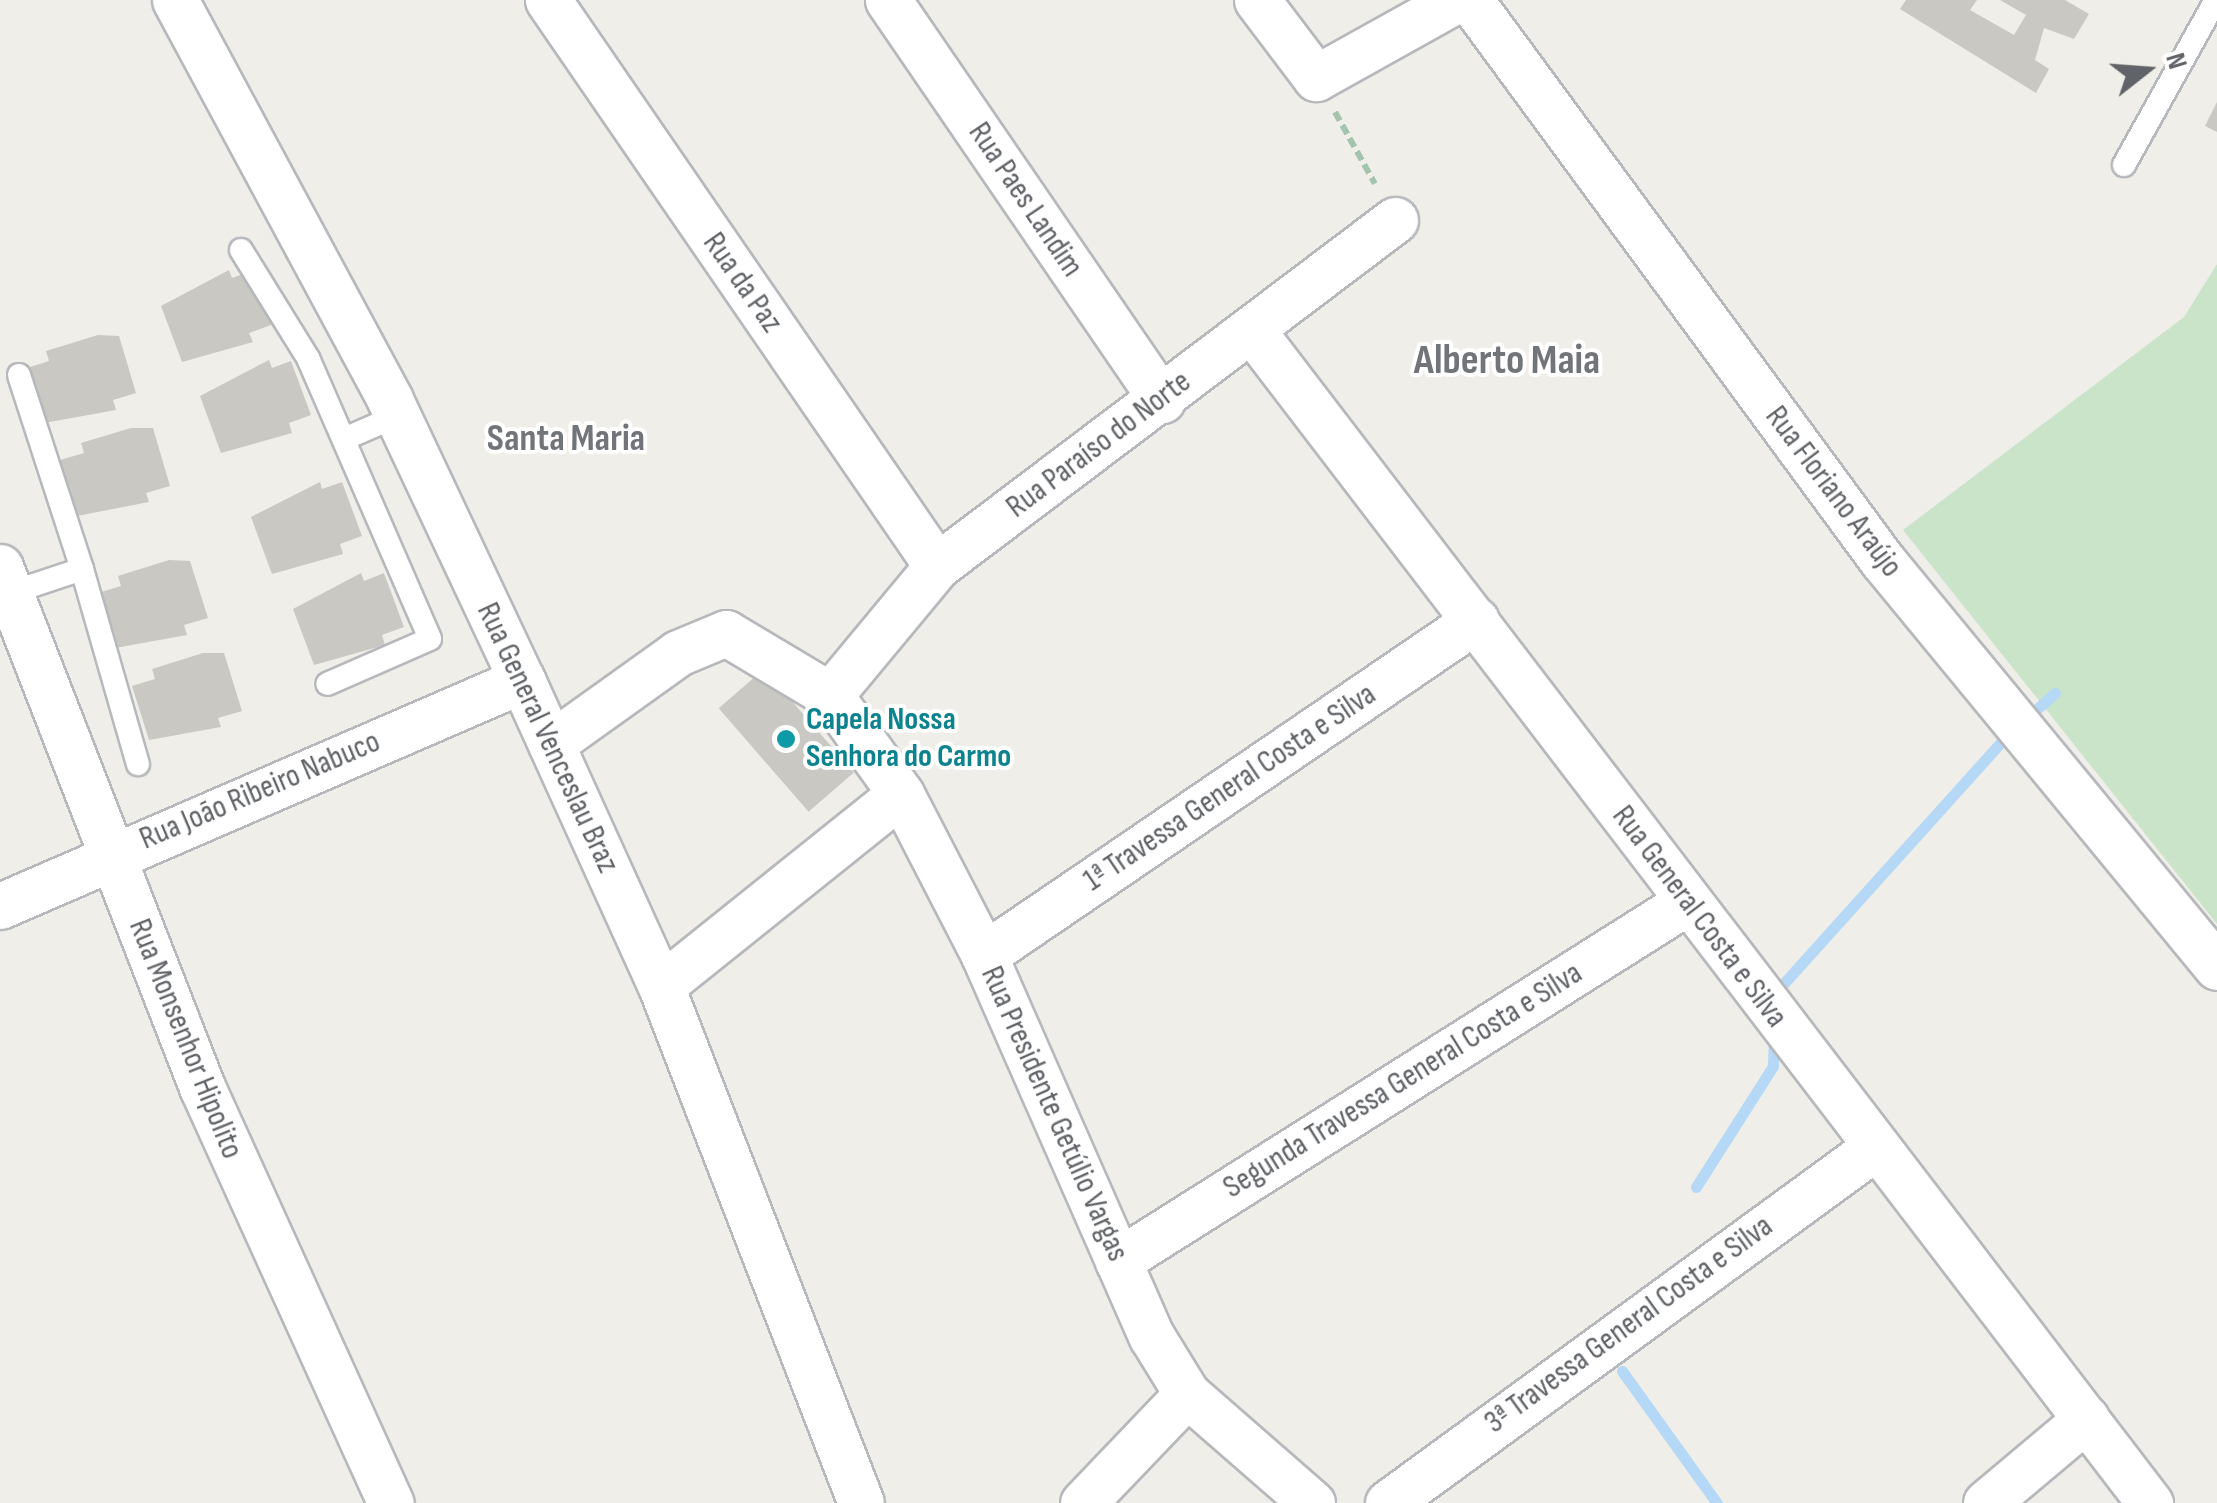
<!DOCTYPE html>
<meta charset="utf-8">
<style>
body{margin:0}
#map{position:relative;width:2217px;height:1503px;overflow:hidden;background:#f0eee9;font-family:"Sofia Sans Condensed",sans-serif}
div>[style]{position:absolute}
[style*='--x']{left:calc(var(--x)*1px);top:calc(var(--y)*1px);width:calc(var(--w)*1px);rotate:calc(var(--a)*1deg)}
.green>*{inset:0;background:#c9e4c9}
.stream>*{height:11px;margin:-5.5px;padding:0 5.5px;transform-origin:5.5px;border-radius:5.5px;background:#b4d8f5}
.building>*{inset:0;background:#c9c8c3;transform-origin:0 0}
.path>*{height:6px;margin-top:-3px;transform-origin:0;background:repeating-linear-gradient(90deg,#a3c4ad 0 10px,transparent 0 15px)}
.roads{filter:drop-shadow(2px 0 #b6b8bb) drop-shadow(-2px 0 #b6b8bb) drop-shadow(0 2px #b6b8bb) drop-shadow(0 -2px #b6b8bb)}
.lane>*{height:22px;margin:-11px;padding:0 11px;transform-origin:11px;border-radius:11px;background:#fff}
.street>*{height:45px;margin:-22.5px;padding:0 22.5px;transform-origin:22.5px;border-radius:22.5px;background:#fff}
.dots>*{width:28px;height:28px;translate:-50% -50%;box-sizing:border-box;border:5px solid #fff;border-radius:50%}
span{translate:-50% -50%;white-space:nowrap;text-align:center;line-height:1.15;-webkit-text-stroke:8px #fff;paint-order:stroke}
.street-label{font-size:32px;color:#606367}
.culture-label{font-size:32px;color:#0d838f;font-weight:700}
.left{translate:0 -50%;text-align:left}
.quarter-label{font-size:38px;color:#717579;font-weight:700}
.district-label{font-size:42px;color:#717579;font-weight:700}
.north{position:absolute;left:2097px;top:20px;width:100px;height:100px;-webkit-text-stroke:8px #fff;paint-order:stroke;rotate:73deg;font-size:28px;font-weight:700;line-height:40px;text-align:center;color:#606367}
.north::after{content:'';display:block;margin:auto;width:35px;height:45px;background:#606367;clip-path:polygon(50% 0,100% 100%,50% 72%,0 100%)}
</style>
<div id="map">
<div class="green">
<i style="clip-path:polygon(2217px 264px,2217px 924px,1903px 530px,2184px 317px)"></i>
</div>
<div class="stream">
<i style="--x:2024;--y:720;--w:41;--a:-41.1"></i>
<i style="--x:1776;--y:992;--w:350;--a:-48"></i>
<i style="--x:1696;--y:1187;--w:143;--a:-57.5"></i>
<i style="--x:1773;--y:1066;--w:31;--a:-88"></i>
<i style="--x:1622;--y:1371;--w:163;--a:54.3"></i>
</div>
<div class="building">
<i style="clip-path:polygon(1906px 0,1977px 0,1970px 10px,2014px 35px,2026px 15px,2000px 0,2065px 0,2089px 14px,2074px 39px,2044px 28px,2035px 60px,2049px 69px,2036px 93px,1900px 9px)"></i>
<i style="clip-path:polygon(2217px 102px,2217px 132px,2205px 126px)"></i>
<i style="clip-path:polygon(229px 270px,232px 278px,252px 271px,271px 325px,249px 333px,253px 342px,182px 362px,161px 306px)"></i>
<i style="clip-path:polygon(98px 335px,119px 336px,136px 393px,113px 400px,116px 410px,44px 423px,27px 368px,49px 361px,46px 351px)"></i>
<i style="clip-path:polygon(269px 360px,272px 368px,291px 361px,311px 415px,289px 423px,292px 433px,221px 453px,200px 396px)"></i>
<i style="clip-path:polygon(131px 428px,153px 428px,170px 486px,146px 493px,149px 502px,77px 516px,60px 460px,84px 453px,81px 443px)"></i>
<i style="clip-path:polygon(320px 482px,322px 489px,342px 482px,362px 536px,340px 544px,343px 554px,272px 574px,251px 517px)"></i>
<i style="clip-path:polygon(169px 560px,190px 561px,208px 618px,184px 625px,187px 635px,115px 648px,98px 593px,121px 586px,118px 576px)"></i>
<i style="clip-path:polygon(361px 573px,364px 581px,384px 573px,404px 627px,382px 635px,385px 645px,314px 665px,293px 609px)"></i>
<i style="clip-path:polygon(203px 653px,224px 653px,242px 711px,218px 718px,221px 727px,149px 740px,132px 686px,155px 679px,152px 669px)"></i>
<i style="left:764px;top:669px;width:137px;height:60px;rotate:49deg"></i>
</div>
<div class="path">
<i style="--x:1335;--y:112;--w:82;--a:60.9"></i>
</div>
<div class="roads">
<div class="lane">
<i style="--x:2124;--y:165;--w:189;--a:-60.9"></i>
<i style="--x:241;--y:250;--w:127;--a:58.2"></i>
<i style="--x:308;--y:358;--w:306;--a:66.5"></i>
<i style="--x:430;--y:639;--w:112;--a:156.4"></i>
<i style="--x:344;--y:439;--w:58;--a:-23.5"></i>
<i style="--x:82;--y:569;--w:203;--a:74"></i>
<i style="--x:10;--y:593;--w:76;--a:-18.4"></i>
<i style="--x:82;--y:569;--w:204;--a:-108"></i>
</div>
<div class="street">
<i style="--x:175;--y:0;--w:454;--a:61.7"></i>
<i style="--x:390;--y:400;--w:310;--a:64.8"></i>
<i style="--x:522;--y:680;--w:336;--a:65.6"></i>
<i style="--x:661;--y:986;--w:554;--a:68.85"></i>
<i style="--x:548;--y:0;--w:687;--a:55.5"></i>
<i style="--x:888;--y:0;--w:485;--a:55.6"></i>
<i style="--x:1257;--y:0;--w:98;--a:52.9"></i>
<i style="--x:1316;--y:78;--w:160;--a:-29.1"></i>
<i style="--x:1470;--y:0;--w:695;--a:53.66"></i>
<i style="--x:1882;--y:560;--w:527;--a:50.54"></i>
<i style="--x:1251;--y:329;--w:1479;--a:52.56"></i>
<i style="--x:0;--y:567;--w:558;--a:68.77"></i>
<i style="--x:202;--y:1087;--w:457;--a:65.6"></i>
<i style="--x:830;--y:695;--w:168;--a:-50.3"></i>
<i style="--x:937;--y:566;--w:574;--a:-37.07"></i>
<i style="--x:551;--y:744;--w:156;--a:-35.6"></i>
<i style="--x:678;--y:653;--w:52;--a:-22.6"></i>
<i style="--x:726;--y:633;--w:121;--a:30.8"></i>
<i style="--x:830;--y:695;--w:122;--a:54.4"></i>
<i style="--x:901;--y:794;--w:181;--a:62.7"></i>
<i style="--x:984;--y:955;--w:417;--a:66.3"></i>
<i style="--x:1152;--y:1337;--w:67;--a:58.4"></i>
<i style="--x:1187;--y:1394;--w:166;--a:41.1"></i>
<i style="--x:0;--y:906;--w:569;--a:-23.41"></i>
<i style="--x:984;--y:955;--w:595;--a:-34.25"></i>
<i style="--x:661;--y:986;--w:307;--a:-38.7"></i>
<i style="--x:1118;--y:1261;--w:673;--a:-32.25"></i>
<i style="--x:1083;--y:1503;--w:151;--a:-46.3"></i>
<i style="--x:1388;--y:1503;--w:600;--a:-36.13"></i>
<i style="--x:1986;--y:1503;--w:131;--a:-40"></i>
</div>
</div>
<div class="dots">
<i style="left:786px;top:739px;background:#0f9aa8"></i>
</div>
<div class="street-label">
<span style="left:1025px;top:200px;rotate:56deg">Rua Paes Landim</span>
<span style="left:742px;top:283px;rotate:55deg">Rua da Paz</span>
<span style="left:1099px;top:445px;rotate:-37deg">Rua Paraíso do Norte</span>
<span style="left:1833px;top:492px;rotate:53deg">Rua Floriano Araújo</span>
<span style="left:547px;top:738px;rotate:65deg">Rua General Venceslau Braz</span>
<span style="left:1230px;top:788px;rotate:-34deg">1ª Travessa General Costa e Silva</span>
<span style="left:260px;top:791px;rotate:-23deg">Rua João Ribeiro Nabuco</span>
<span style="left:1699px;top:917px;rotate:53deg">Rua General Costa e Silva</span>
<span style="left:185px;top:1039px;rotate:68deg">Rua Monsenhor Hipolito</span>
<span style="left:1403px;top:1081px;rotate:-32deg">Segunda Travessa General Costa e Silva</span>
<span style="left:1054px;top:1114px;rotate:66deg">Rua Presidente Getúlio Vargas</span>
<span style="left:1629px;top:1325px;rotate:-36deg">3ª Travessa General Costa e Silva</span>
</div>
<div class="culture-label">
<span class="left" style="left:806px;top:739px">Capela Nossa<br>Senhora do Carmo</span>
</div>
<div class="quarter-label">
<span style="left:566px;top:439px">Santa Maria</span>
</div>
<div class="district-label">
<span style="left:1507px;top:361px">Alberto Maia</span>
</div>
<div class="north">N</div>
</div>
